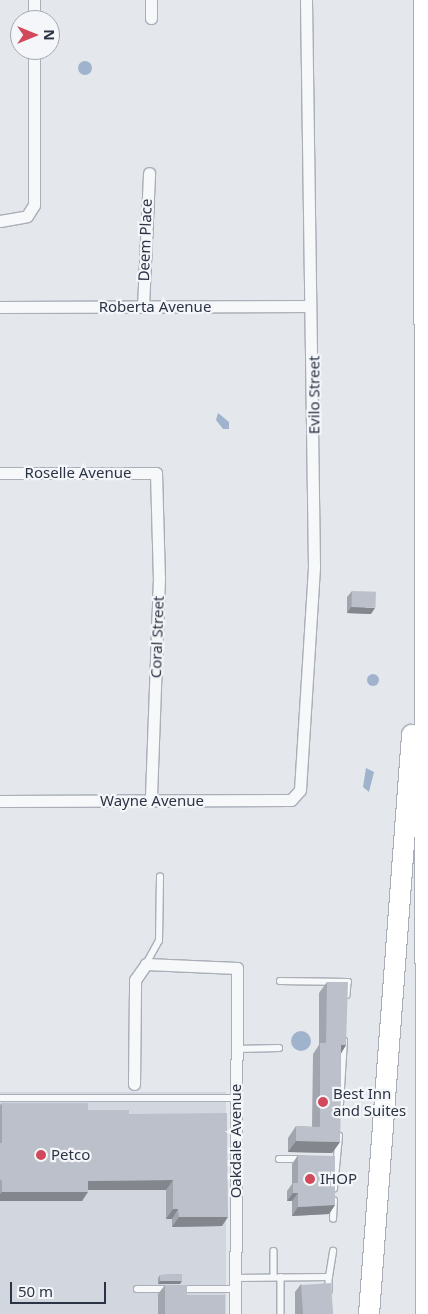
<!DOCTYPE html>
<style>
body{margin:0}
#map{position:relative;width:428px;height:1314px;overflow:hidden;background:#e4e7ec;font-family:"Noto Sans",sans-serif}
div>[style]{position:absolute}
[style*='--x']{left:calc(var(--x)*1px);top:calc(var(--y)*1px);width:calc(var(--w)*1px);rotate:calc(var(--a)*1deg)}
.built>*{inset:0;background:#d2d6de;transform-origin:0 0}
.water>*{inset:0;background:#9fb4cc}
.round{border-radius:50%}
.roads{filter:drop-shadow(1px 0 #a9aeb7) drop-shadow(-1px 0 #a9aeb7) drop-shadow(0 1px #a9aeb7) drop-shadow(0 -1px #a9aeb7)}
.service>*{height:5.5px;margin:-2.75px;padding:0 2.75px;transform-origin:2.75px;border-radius:2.75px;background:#f7f8fa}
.minor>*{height:11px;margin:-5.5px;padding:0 5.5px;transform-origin:5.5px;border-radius:5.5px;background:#f7f8fa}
.motorway>*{height:20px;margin:-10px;padding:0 10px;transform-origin:10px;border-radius:10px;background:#fff}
.wall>*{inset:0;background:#a1a5ae}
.shaded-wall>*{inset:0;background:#83868d}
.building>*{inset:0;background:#bbc0ca;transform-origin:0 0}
.dots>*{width:14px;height:14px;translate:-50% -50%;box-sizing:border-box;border:2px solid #f4f6f9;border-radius:50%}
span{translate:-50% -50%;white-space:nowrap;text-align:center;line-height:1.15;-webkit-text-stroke:4.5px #f4f6f9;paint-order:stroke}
.street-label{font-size:15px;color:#2b3445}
.poi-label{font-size:15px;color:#2b3445}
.left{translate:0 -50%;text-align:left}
.north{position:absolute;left:10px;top:10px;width:50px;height:50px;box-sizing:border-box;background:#f4f6f9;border:1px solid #a4a8b1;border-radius:50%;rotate:90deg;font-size:14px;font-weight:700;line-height:20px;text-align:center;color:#2b3445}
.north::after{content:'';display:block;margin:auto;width:18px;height:22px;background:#d1495b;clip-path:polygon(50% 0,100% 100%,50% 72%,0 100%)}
.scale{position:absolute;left:10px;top:1282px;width:96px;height:22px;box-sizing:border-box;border:2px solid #2b3445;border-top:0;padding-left:6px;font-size:15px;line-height:18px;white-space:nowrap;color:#2b3445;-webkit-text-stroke:4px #f4f6f9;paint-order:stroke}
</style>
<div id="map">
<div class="built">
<i style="left:0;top:1092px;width:226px;height:222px"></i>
</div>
<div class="water">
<i class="round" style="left:78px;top:61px;width:14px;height:14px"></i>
<i style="clip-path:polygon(218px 413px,229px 422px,229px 429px,223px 429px,216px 420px)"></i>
<i class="round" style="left:367px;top:674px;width:12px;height:12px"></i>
<i style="clip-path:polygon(366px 768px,374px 772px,369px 792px,363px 787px)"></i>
<i class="round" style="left:291px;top:1031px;width:20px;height:20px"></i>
</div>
<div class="roads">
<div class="service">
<i style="--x:146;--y:964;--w:26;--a:-61"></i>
<i style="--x:159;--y:941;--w:64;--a:-89.1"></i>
<i style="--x:280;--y:981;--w:68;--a:0.8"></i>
<i style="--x:348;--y:982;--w:13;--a:94"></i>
<i style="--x:237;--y:1049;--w:42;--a:-1.4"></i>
<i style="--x:0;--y:1098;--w:236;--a:0"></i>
<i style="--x:340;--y:1104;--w:63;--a:-86.4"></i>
<i style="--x:279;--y:1159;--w:23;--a:0"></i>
<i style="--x:334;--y:1189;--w:53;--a:-84.6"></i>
<i style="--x:333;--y:1219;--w:18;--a:-87"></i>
<i style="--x:274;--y:1251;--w:26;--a:90"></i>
<i style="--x:281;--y:1277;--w:37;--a:90"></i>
<i style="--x:329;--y:1277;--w:26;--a:-81"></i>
<i style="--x:235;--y:1278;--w:94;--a:-0.6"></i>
<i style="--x:329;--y:1277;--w:14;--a:90"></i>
<i style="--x:137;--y:1289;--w:31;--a:0"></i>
<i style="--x:180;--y:1289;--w:55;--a:0"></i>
</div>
<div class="minor">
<i style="--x:151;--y:18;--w:18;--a:-90"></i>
<i style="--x:34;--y:20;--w:20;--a:-90"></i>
<i style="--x:0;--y:221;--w:27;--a:-10"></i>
<i style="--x:27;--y:216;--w:13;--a:-58"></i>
<i style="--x:34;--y:205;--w:155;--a:-90"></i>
<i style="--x:0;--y:307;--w:310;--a:-0.2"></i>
<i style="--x:143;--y:307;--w:134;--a:-87.4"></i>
<i style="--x:0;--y:473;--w:156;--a:0"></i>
<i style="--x:156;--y:473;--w:105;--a:88.4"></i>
<i style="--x:159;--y:578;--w:223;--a:92.1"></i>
<i style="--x:0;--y:801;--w:291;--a:-0.2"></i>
<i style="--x:291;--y:800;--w:13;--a:-48"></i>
<i style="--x:300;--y:790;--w:224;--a:-86.4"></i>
<i style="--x:314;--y:566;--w:566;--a:-90.81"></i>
<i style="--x:134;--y:1084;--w:104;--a:-89.4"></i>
<i style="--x:135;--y:980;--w:19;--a:-55"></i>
<i style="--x:146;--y:964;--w:91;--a:2.5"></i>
<i style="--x:237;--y:968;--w:346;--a:90.3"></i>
</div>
<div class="motorway">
<i style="--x:424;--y:0;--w:1314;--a:89.91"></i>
<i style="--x:369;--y:1314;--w:581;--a:-85.75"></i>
</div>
</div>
<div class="wall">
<i style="clip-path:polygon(352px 591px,371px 614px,347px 613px,347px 597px)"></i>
<i style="clip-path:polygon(327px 982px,346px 1045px,341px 1053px,340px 1142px,332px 1153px,288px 1152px,288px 1138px,296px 1126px,312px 1127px,313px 1054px,319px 1045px,319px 993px)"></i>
<i style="clip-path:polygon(2px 1103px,129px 1114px,222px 1226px,172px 1227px,172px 1219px,166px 1219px,166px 1190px,88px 1190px,82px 1201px,0 1201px,0 1105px)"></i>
<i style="clip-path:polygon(298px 1155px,335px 1205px,329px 1214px,292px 1216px,292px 1201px,287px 1201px,287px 1191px,292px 1184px,292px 1164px)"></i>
<i style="clip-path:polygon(182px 1274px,158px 1284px,158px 1278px,160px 1275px)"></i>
<i style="clip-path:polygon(301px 1284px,333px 1314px,295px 1314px,295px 1292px)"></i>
<i style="clip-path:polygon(165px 1285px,225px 1314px,158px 1314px,158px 1294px)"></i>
</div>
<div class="shaded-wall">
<i style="clip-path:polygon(351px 607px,375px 608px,371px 614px,347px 613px)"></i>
<i style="clip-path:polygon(341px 1045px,346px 1045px,339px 1057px)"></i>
<i style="clip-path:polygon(296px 1141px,340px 1142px,332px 1153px,288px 1152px)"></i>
<i style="clip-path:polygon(173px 1180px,166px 1190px,82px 1190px,88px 1181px)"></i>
<i style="clip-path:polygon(2px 1192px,88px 1192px,82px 1201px,0 1201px,0 1194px)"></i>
<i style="clip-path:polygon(293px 1193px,298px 1193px,292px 1201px,287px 1201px)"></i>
<i style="clip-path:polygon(335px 1205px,329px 1214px,292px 1216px,298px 1207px)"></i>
<i style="clip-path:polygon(173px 1209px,178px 1209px,172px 1219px,166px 1219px)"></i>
<i style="clip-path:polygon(179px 1217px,228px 1217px,222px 1226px,172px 1227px)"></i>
<i style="clip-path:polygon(160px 1281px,182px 1281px,180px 1284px,158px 1284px)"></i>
</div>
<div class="building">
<i style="left:352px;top:591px;width:24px;height:16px;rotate:2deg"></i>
<i style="clip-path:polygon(327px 982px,348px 982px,346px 1045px,341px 1045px,340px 1142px,296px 1141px,296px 1126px,320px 1127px,320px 1043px,326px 1043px)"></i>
<i style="clip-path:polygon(2px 1103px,88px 1103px,88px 1110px,129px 1110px,129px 1114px,227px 1113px,228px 1217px,179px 1217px,178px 1209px,173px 1209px,173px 1180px,88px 1181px,88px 1192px,2px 1192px,2px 1180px,0 1180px,0 1143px,2px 1143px)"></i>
<i style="clip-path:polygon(298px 1155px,335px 1156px,335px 1205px,298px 1207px,298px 1193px,293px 1193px,293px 1183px,298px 1183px)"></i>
<i style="clip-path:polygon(182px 1274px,182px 1281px,160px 1281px,160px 1275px)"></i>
<i style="left:331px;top:1283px;width:31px;height:30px;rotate:86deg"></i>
<i style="clip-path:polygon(165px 1285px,187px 1285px,187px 1295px,225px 1295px,225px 1314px,165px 1314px)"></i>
</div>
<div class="dots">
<i style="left:323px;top:1102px;background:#d1495b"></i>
<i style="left:41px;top:1155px;background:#d1495b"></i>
<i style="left:310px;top:1179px;background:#d1495b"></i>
</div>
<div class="street-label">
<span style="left:145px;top:240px;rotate:-88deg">Deem Place</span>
<span style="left:155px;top:307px">Roberta Avenue</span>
<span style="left:314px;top:395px;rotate:-90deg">Evilo Street</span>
<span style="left:78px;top:473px">Roselle Avenue</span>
<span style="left:157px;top:637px;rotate:-88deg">Coral Street</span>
<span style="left:152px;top:801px">Wayne Avenue</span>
<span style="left:236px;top:1141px;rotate:-90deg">Oakdale Avenue</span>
</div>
<div class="poi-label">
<span class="left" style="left:333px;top:1102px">Best Inn<br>and Suites</span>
<span class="left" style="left:51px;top:1155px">Petco</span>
<span class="left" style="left:320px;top:1179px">IHOP</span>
</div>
<div class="north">N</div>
<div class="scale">50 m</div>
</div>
